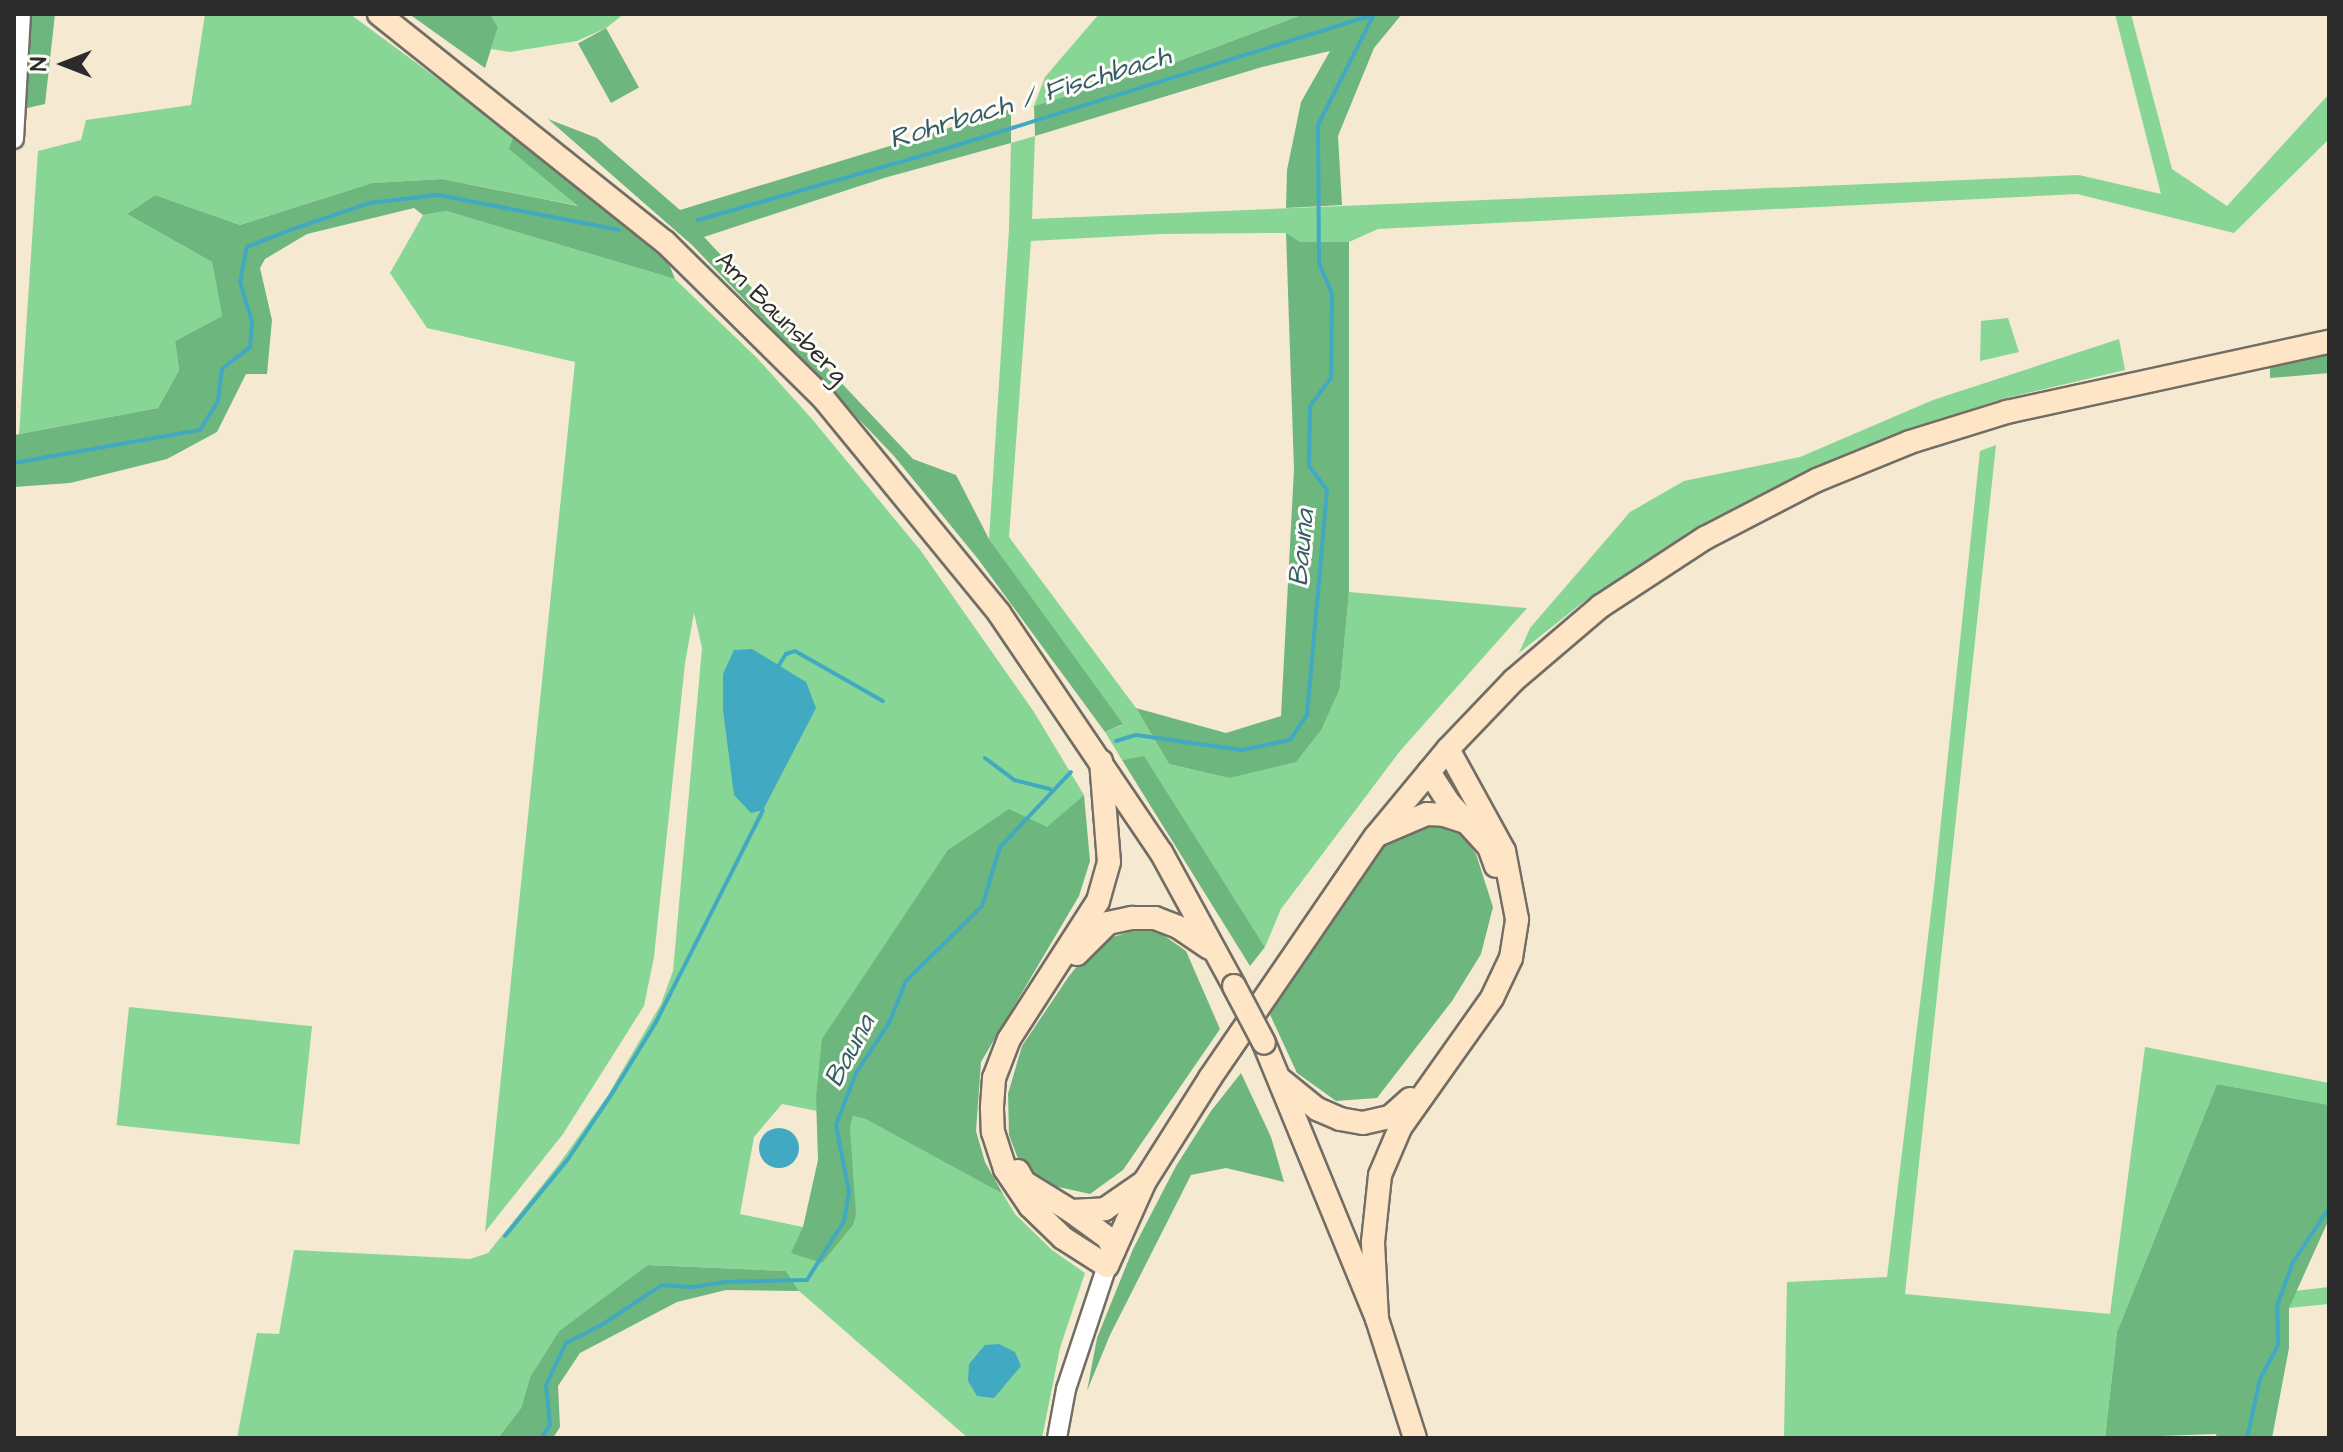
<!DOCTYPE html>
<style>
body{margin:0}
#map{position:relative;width:2343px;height:1452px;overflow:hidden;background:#f5e9d2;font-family:"Architects Daughter",sans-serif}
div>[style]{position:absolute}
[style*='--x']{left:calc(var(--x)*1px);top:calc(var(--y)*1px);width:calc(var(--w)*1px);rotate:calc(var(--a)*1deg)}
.green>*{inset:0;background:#87d695;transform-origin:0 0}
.forest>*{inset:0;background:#6db77e;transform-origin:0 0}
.water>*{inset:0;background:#41a9c1}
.round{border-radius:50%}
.stream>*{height:4px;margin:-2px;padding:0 2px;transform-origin:2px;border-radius:2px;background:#41a9c1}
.roads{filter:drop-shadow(2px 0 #726e65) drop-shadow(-2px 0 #726e65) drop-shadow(0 2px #726e65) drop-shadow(0 -2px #726e65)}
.tertiary>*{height:18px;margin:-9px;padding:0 9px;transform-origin:9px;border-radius:9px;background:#fff}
.secondary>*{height:22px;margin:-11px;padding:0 11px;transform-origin:11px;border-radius:11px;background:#fee5c5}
.bridges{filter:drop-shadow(2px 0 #726e65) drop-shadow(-2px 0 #726e65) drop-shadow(0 2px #726e65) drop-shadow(0 -2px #726e65)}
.secondary-bridge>*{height:22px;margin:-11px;padding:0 11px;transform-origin:11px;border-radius:11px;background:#fee5c5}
span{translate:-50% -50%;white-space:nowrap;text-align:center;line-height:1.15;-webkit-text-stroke:6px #fdfcf7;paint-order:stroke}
.street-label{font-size:26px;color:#2b2b2b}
.water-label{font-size:28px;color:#345d67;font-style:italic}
.frame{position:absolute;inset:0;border:16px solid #2b2b2b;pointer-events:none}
.north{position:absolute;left:24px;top:24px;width:80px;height:80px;-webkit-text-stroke:6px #fdfcf7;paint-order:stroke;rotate:270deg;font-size:22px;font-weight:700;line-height:32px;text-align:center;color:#2b2b2b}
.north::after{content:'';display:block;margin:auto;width:28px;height:36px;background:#2b2b2b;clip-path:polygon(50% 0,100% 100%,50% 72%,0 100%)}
</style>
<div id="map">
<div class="green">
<i style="clip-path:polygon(205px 14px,350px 14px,514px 135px,510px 149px,580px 206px,442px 179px,372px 183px,240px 225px,155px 195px,127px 214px,212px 262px,222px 316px,175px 341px,179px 370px,158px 408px,19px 434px,38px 151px,81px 140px,86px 120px,191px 105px)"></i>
<i style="clip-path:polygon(490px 14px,624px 14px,606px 28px,577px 41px,510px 52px,491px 49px,498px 27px)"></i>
<i style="clip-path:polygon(1099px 14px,1304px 14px,1162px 67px,1034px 106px,1045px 77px)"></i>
<i style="clip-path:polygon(2115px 14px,2131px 14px,2172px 169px,2227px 206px,2329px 94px,2329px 139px,2234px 233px,2077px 194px,1378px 229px,1349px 242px,1299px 242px,1285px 233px,1161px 234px,1031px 241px,1009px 537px,1136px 708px,1169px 764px,1229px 778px,1340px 688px,1349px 592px,1527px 608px,1400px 751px,1281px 909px,1265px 947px,1144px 757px,1122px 760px,1105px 732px,1122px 725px,989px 539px,1009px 229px,1011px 143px,1035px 136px,1032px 219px,2079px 175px,2161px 194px)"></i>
<i style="clip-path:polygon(446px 211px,675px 279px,757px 358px,812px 419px,921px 551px,1034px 712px,1084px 795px,1047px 828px,816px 1097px,817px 1111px,782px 1104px,754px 1137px,740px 1214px,803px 1227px,791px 1252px,850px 1129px,853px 1116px,866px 1118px,1003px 1194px,1015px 1214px,1052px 1250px,1085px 1273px,1060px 1348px,1042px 1438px,968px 1438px,799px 1291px,786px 1271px,649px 1265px,559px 1331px,530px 1377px,521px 1408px,498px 1438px,237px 1438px,257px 1333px,279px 1334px,294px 1250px,470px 1259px,488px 1253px,559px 1164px,608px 1095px,661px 1004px,673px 971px,702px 648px,694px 613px,685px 663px,654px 957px,644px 1006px,563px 1134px,485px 1232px,575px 362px,427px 328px,390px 273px,423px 215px)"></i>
<i style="clip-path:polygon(2008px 318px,2019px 352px,1980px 361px,1981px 321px)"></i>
<i style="clip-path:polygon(2119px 339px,2125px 370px,2002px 399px,1923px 425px,1810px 472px,1732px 511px,1586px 600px,1519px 653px,1530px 628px,1630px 512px,1684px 481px,1800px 457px,1933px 400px)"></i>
<i style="clip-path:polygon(1996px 445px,1905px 1294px,2110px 1314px,2145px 1047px,2329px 1083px,2329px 1105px,2217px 1084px,2117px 1332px,2105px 1438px,1784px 1438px,1787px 1282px,1887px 1277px,1935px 879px,1980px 451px)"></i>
<i style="left:129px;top:1007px;width:184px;height:119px;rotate:6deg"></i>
<i style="clip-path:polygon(2329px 1287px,2329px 1304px,2289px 1308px,2295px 1291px)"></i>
</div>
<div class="forest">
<i style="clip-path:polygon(14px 14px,55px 14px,45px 104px,14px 111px)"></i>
<i style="clip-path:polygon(409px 14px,490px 14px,498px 27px,485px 68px)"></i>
<i style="clip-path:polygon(1304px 14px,1402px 14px,1374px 48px,1338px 136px,1342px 205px,1286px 208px,1287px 170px,1301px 102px,1330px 51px,1262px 67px,1035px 136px,1034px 106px,1165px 66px)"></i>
<i style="left:606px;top:28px;width:68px;height:32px;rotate:61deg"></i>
<i style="clip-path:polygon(1011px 109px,1011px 143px,884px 178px,704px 237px,913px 459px,956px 475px,989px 539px,1123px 724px,1105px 732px,978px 559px,894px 456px,692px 245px,548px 119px,597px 138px,680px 210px)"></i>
<i style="clip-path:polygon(514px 135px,619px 219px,669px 264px,675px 279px,446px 211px,423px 215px,414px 208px,307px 234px,265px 259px,260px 268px,272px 320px,267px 374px,246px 374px,217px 432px,167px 459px,70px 483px,14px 487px,14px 435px,158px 408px,179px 370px,175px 341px,222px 316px,212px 262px,127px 214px,155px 195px,240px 225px,372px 183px,442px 179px,578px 206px,509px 149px)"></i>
<i style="clip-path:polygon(1286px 233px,1300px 242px,1349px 242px,1349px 592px,1340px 688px,1321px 730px,1296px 762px,1229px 778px,1169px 764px,1136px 708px,1226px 733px,1281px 716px,1294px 469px)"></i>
<i style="clip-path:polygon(2329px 354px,2329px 373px,2270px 378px,2270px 364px)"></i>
<i style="clip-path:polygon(1144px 756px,1265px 947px,1250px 966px,1122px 760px)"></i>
<i style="clip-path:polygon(1084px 795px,1090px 861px,1079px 896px,981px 1062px,976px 1131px,985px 1162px,1003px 1194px,866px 1119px,853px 1116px,850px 1129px,856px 1214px,853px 1225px,822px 1263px,791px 1253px,803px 1227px,818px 1160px,816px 1097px,822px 1039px,948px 850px,1009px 809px,1047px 827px)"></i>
<i style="clip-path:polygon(1427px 825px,1459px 831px,1476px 854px,1493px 907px,1481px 954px,1452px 1001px,1377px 1098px,1336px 1101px,1297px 1073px,1267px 1008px,1384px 844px)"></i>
<i style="clip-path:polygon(1135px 930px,1156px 930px,1186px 951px,1220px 1029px,1123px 1170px,1090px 1194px,1054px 1186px,1020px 1164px,1009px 1135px,1008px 1094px,1022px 1046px,1069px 976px,1097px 942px)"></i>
<i style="clip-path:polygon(1241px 1073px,1271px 1137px,1284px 1182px,1226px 1168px,1191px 1175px,1110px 1335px,1087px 1391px,1097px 1338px,1133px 1249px,1176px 1166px,1211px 1111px)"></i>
<i style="clip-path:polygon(2217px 1084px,2329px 1105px,2329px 1219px,2289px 1308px,2289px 1348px,2272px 1438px,2217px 1438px,2216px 1434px,2105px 1438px,2117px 1332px)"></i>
<i style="clip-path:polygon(648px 1265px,786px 1271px,799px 1291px,726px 1290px,677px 1302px,580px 1353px,558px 1386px,560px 1427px,553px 1438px,498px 1438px,521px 1408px,530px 1377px,559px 1331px)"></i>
</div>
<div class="water">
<i style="clip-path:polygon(752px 649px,806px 682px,816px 708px,763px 810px,751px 813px,734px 795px,723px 710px,723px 674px,734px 650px)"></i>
<i class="round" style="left:759px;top:1128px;width:40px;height:40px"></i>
<i style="clip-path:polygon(999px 1344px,1015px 1352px,1021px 1366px,994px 1398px,977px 1396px,968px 1381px,969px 1364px,985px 1345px)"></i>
</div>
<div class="stream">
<i style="--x:698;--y:220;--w:257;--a:-16"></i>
<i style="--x:945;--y:149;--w:448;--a:-17.4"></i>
<i style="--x:14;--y:463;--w:189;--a:-10.1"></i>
<i style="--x:200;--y:430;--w:34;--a:-58"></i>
<i style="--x:218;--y:401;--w:32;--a:-83"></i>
<i style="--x:222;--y:369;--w:36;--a:-38"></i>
<i style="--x:250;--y:347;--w:25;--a:-85"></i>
<i style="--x:252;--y:322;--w:42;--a:-106.7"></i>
<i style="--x:240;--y:282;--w:36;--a:-79"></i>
<i style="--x:247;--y:247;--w:49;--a:-21.4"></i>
<i style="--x:293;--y:229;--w:80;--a:-18.9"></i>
<i style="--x:369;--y:203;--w:69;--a:-6.6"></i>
<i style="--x:438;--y:195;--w:184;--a:10.9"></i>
<i style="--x:779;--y:665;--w:13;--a:-58"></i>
<i style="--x:786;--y:654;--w:9;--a:-18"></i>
<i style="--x:795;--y:651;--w:101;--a:29.6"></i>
<i style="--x:1116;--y:741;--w:21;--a:-17"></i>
<i style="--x:1136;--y:735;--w:107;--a:8.1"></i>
<i style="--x:1242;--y:750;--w:49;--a:-11.8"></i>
<i style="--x:1290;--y:740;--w:30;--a:-56"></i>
<i style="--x:1307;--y:715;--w:226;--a:-84.9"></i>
<i style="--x:1327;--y:490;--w:30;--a:-127"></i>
<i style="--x:1309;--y:466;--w:60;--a:-89"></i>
<i style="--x:1310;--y:406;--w:35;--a:-53"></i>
<i style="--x:1331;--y:378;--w:84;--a:-89.3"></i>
<i style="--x:1332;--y:294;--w:34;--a:-113"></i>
<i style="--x:1319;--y:263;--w:138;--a:-90.4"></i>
<i style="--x:1318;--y:125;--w:124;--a:-63.2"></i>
<i style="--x:985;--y:758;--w:36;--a:37"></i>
<i style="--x:1014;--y:780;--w:37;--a:14"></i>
<i style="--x:505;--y:1236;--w:99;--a:-50.7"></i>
<i style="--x:568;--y:1159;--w:81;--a:-56.1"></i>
<i style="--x:613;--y:1092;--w:82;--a:-58.4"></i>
<i style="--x:656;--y:1022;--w:237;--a:-63.2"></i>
<i style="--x:541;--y:1438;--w:16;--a:-55"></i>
<i style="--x:550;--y:1425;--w:40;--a:-95.7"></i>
<i style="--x:546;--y:1385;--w:47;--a:-64.5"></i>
<i style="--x:566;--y:1343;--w:38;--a:-27"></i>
<i style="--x:600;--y:1326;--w:74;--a:-33.5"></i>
<i style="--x:662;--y:1285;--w:31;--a:4"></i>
<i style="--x:693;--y:1287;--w:31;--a:-9"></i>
<i style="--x:724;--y:1282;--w:83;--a:-1.4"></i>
<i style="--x:807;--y:1280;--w:70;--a:-57.9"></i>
<i style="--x:844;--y:1221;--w:29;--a:-80"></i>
<i style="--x:849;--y:1192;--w:68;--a:-101"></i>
<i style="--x:836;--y:1125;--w:56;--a:-69"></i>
<i style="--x:856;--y:1073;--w:60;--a:-56.6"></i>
<i style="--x:889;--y:1023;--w:45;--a:-68"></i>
<i style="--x:906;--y:981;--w:107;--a:-44.6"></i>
<i style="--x:982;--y:906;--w:62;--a:-73"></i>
<i style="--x:1000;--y:847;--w:103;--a:-46.6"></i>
<i style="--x:2247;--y:1438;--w:60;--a:-77.6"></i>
<i style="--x:2260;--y:1379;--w:38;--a:-62"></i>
<i style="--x:2278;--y:1345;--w:39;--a:-91"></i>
<i style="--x:2277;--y:1306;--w:47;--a:-70"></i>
<i style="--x:2293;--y:1262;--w:65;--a:-56.3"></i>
</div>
<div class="roads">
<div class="tertiary">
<i style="--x:14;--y:139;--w:125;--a:-86.8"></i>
<i style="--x:1057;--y:1438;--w:50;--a:-79.6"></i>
<i style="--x:1066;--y:1389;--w:130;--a:-71.6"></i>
</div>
<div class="secondary">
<i style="--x:379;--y:14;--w:366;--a:38.6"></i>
<i style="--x:665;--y:242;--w:223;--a:44.6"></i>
<i style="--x:824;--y:399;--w:276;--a:50.7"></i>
<i style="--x:999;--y:613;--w:289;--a:55.9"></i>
<i style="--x:1161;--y:852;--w:153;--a:61.4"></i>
<i style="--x:1101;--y:761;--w:101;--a:85.5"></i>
<i style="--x:1109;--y:862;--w:41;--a:105.8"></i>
<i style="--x:1098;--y:901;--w:164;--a:122.8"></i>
<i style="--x:1009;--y:1039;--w:42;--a:111"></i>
<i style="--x:994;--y:1078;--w:31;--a:94"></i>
<i style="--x:992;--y:1109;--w:23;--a:88"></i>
<i style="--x:993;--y:1132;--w:39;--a:72"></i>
<i style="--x:1005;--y:1169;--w:45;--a:56"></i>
<i style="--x:1030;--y:1206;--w:46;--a:44.1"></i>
<i style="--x:1063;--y:1238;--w:52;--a:32.5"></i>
<i style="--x:1107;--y:1266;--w:93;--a:-65.9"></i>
<i style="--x:1145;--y:1181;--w:122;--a:-57.7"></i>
<i style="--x:1210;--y:1078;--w:293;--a:-55.6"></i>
<i style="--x:1376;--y:836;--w:113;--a:-50.4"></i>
<i style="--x:1448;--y:749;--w:95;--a:-46.3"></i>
<i style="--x:1514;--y:680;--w:114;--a:-40.4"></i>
<i style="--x:1601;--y:606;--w:124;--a:-33.2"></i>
<i style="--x:1705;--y:538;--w:126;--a:-27.4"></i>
<i style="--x:1817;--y:480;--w:100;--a:-22.2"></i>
<i style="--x:1910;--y:442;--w:102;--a:-17.2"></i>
<i style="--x:2007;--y:412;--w:330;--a:-12.3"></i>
<i style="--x:1429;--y:772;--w:38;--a:57"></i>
<i style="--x:1450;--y:804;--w:58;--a:47.8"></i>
<i style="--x:1489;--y:847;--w:20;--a:70"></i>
<i style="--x:1380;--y:834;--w:51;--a:-23.1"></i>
<i style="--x:1427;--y:814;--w:17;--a:3"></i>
<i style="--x:1444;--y:815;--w:22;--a:18"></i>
<i style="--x:1077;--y:954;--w:44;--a:-45"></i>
<i style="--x:1108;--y:923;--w:25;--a:-12"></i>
<i style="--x:1132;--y:918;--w:23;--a:0"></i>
<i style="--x:1155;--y:918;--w:25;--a:21"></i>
<i style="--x:1178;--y:927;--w:37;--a:34"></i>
<i style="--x:1264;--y:1043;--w:298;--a:67.7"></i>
<i style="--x:1377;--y:1319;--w:125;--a:72.3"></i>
<i style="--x:1280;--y:1079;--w:48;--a:39"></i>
<i style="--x:1317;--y:1109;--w:25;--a:23"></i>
<i style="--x:1340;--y:1119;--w:23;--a:10"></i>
<i style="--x:1363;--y:1123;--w:28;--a:-13"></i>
<i style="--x:1390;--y:1117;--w:27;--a:-42"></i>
<i style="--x:1018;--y:1171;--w:13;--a:61"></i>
<i style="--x:1024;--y:1182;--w:55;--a:31.7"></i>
<i style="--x:1071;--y:1211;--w:34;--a:-3"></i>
<i style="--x:1105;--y:1209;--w:47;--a:-34.7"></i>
<i style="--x:1071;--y:1211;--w:46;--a:36.1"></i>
<i style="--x:1108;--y:1238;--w:14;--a:65"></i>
<i style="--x:1377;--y:1319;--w:77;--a:-93"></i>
<i style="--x:1373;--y:1242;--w:67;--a:-84"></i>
<i style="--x:1380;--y:1175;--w:51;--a:-66.9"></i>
<i style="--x:1400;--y:1128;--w:159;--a:-54.7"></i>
<i style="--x:1492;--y:998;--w:44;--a:-64.6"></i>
<i style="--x:1511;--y:958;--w:39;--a:-81"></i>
<i style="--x:1517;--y:919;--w:69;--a:-100.8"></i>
<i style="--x:1504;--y:851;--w:116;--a:-118.8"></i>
</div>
</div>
<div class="bridges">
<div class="secondary-bridge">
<i style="--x:1234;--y:986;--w:64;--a:62.2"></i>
</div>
</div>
<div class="street-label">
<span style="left:781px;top:318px;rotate:45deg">Am Baunsberg</span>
</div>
<div class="water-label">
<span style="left:1030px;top:98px;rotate:-17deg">Rohrbach / Fischbach</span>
<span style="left:1302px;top:548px;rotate:-85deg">Bauna</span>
<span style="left:850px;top:1051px;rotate:-62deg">Bauna</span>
</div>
<div class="frame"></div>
<div class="north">N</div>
</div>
